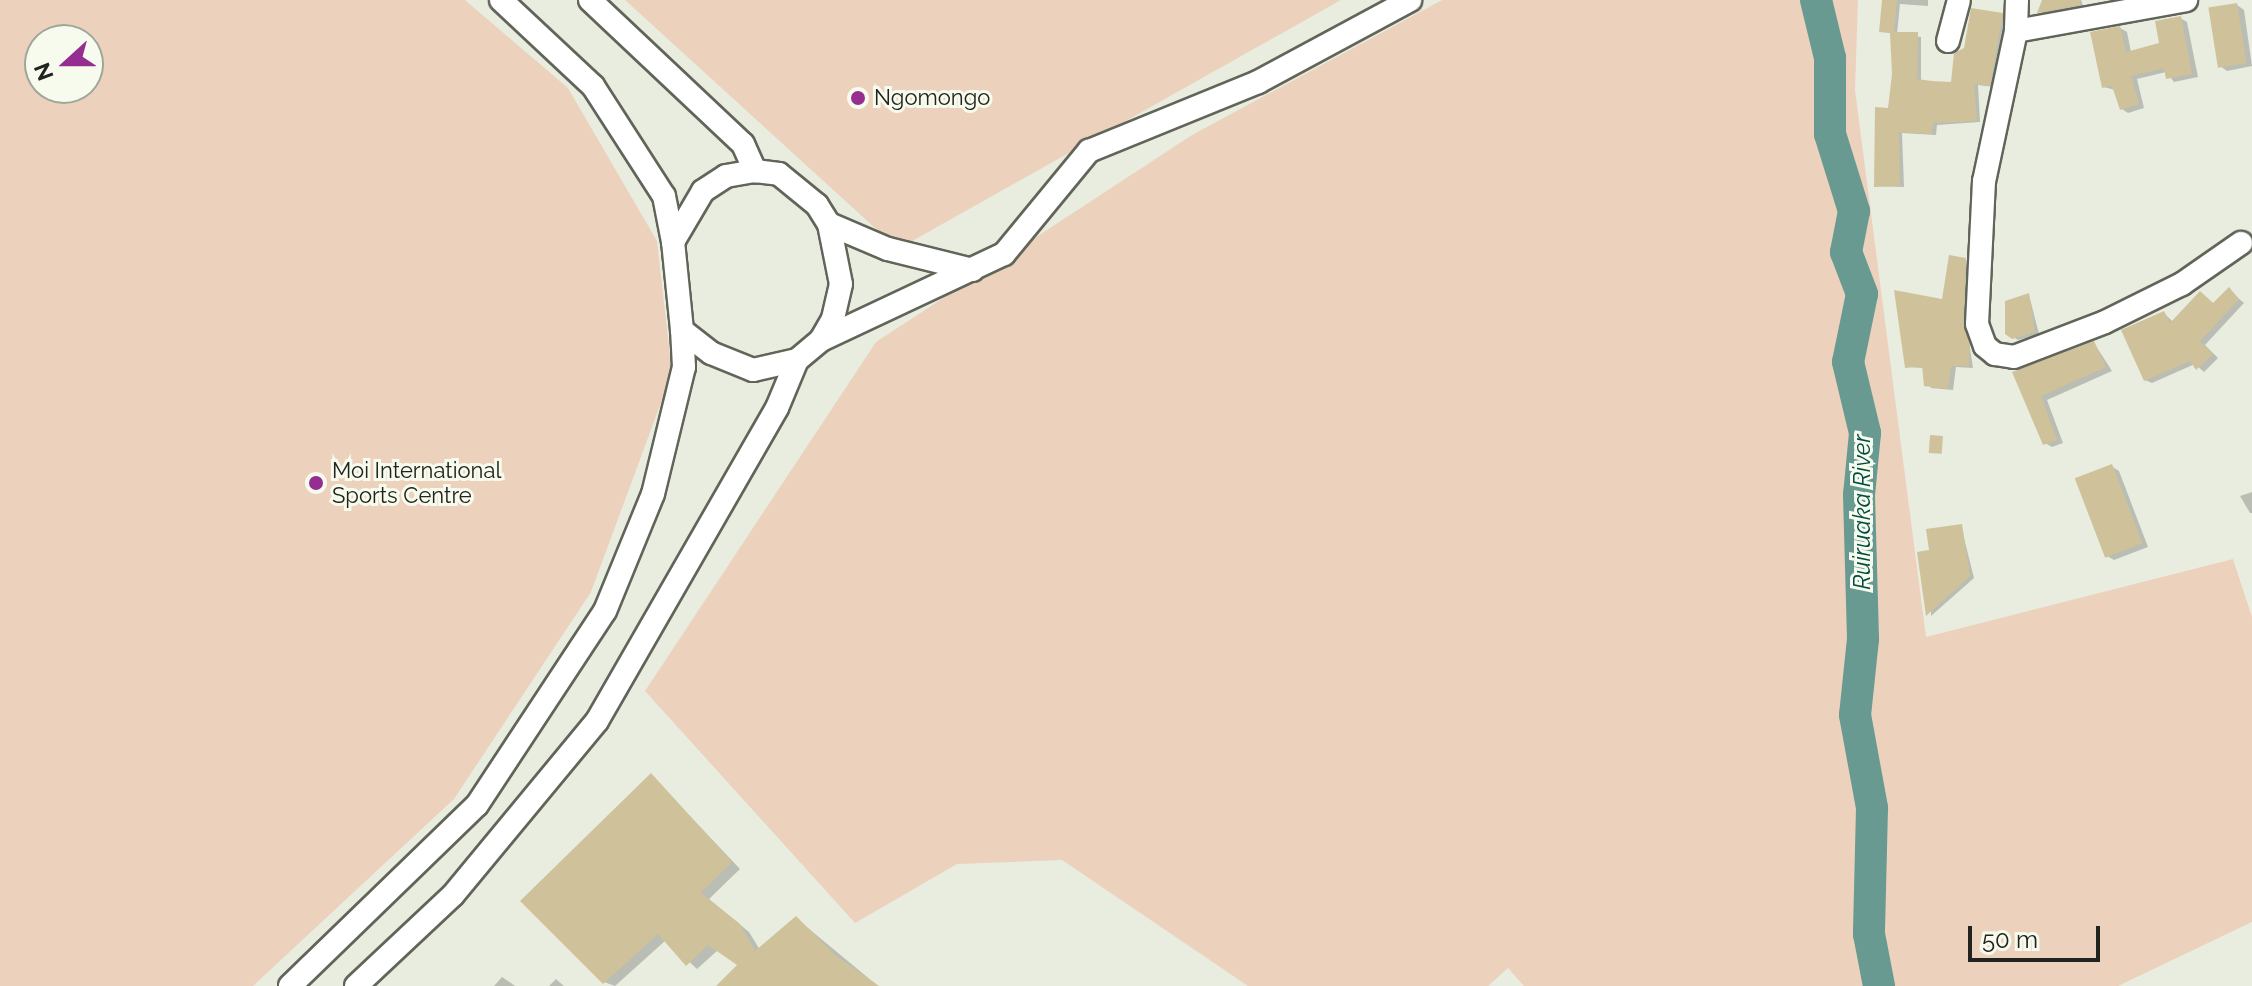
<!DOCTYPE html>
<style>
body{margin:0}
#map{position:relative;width:2252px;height:986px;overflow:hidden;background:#e9ede0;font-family:Raleway,sans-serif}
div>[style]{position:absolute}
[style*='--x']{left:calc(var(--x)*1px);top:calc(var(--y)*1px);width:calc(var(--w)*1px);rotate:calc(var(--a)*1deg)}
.green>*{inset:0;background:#ecd2bd}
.shadow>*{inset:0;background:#0003}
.river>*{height:32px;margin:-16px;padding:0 16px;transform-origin:16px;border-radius:16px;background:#689a91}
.building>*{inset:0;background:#cfc29b;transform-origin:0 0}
.roads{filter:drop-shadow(2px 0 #616559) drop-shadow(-2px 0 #616559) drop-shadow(0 2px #616559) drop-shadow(0 -2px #616559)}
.minor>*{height:22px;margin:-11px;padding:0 11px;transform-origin:11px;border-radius:11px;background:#fff}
.dots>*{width:22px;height:22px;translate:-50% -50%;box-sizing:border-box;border:4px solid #f6fbed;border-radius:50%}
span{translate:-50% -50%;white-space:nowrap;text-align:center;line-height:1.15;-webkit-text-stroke:6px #f6fbed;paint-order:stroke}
.poi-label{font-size:22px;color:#22231e}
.left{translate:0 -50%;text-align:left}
.water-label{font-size:24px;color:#004b43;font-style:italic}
.north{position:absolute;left:24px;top:24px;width:80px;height:80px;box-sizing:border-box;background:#f6fbed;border:2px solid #a1a59a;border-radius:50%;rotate:249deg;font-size:22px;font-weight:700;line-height:32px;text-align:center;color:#22231e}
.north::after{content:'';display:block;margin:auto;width:28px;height:36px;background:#962d91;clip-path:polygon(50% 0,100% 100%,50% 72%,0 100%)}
.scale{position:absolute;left:1968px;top:926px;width:132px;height:36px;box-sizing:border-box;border:4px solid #22231e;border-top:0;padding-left:10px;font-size:24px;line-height:28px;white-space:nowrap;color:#22231e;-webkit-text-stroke:6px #f6fbed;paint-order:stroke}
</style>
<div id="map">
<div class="green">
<i style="clip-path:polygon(evenodd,0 0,465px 0,568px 88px,657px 241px,672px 373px,591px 592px,454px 799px,253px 986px,0 986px,0 0,40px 40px,88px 40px,88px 88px,40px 88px,40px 40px)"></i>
<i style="clip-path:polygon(625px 0,1341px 0,898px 249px)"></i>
<i style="clip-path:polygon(1442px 0,1858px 0,1855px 90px,1926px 637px,2233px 559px,2252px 617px,2252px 922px,2118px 986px,1524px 986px,1508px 968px,1488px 986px,1248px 986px,1062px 860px,957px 864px,855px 923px,645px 691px,876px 342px,1192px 135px)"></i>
</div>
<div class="shadow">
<i style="clip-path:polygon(1884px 0,1928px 0,1928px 6px,1900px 4px,1897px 34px,1921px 37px,1921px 81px,1952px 84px,1966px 49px,2002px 14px,2006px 16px,1994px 87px,1978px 85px,1980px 122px,1937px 125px,1936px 135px,1902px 133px,1904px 187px,1876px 186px,1894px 74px,1893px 34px,1881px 31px)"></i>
<i style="clip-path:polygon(2044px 0,2081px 0,2084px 9px,2046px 16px,2040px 12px)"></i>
<i style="clip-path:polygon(2237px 5px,2244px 10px,2252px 66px,2227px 71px,2220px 66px)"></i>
<i style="clip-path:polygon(2180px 18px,2187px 22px,2198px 77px,2174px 82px,2166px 72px,2137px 79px,2144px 108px,2128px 113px,2122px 109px,2115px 90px,2104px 87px,2120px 28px,2127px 32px,2131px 52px,2161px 45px)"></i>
<i style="clip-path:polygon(1966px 260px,1970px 263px,1967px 328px,1973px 368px,1956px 367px,1953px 390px,1931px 388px,1924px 368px,1906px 367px)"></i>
<i style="clip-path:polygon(2229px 290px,2244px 303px,2205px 345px,2218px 358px,2204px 372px,2195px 364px,2152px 383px,2145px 380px,2164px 313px,2173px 322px,2200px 293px,2214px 304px)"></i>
<i style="clip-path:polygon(2029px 295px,2039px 334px,2018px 340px,2007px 333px)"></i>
<i style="clip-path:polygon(2094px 343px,2112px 371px,2047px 400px,2063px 443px,2052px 447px,2045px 443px,2014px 373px)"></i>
<i style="clip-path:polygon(2111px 466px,2119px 471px,2148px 547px,2114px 560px,2107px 556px)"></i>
<i style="clip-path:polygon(2252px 492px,2252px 513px,2250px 513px,2240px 496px)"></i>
<i style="clip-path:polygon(1961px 526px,1974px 578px,1931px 616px,1932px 552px)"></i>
<i style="clip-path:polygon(652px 776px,740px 869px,709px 899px,749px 932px,760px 950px,797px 919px,878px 986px,719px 986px,740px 965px,718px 950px,697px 969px,666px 940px,615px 986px,604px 982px)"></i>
<i style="clip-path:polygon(502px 977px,511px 983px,515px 986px,494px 986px)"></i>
<i style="clip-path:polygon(556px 979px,557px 980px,564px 986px,549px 986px)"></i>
</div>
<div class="river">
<i style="--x:1816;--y:0;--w:60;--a:76.4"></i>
<i style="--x:1830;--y:58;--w:76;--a:90"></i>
<i style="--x:1830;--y:134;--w:81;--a:72.7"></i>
<i style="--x:1854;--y:211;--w:42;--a:101"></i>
<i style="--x:1846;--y:252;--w:45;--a:69.1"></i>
<i style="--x:1862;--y:294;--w:69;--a:101.6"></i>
<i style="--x:1848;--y:362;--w:73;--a:76.5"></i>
<i style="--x:1865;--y:433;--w:62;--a:95.5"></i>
<i style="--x:1859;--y:495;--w:144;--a:88.4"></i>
<i style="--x:1863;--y:639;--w:76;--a:96"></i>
<i style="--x:1855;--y:715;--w:95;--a:79.6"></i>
<i style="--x:1872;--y:808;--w:126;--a:91.4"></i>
<i style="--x:1869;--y:934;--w:53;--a:79.1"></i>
</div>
<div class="building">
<i style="clip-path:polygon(1882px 0,1897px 0,1894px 32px,1918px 32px,1917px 79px,1932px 81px,1951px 82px,1954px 53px,1964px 48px,1971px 8px,2003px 13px,1990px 86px,1974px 84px,1977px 121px,1933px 123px,1932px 134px,1899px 132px,1900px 186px,1874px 187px,1875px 107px,1888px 108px,1892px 74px,1890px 33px,1879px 32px)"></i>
<i style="clip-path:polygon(2042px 0,2080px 0,2080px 5px,2037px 13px)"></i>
<i style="left:2237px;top:3px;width:61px;height:29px;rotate:81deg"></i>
<i style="clip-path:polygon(2181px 16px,2192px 74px,2166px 79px,2164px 68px,2131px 76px,2139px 104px,2120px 110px,2112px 86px,2102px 88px,2090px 32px,2120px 26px,2126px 52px,2159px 43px,2155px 21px)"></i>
<i style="clip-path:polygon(1949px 255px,1966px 258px,1963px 324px,1970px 345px,1969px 366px,1951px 366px,1948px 389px,1924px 386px,1922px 366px,1905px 368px,1894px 290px,1942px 299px)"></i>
<i style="clip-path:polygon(2229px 287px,2239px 299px,2200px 341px,2213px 354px,2196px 370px,2190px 361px,2144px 381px,2121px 330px,2164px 311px,2170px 323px,2200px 291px,2213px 303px)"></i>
<i style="clip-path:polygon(2029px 293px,2035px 332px,2012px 339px,2005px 334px,2005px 301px)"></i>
<i style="clip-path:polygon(2094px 341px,2106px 367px,2041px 396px,2057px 440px,2043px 445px,2012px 372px)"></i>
<i style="left:1930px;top:435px;width:13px;height:18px;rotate:4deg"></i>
<i style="left:2112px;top:464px;width:85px;height:40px;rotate:69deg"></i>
<i style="clip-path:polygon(1962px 524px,1970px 576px,1926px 616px,1917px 552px,1929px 550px,1926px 529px)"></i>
<i style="clip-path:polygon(651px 773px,732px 862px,701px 893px,740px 924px,755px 951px,796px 916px,835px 955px,879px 986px,716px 986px,737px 965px,708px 945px,686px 966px,658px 934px,603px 984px,520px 901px)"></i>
</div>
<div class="roads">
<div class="minor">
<i style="--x:501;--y:0;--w:126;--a:43.1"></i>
<i style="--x:593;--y:86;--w:131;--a:57.2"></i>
<i style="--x:664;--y:196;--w:47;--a:78.9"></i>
<i style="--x:590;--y:0;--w:210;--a:43.3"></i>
<i style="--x:743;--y:144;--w:30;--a:66"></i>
<i style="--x:2017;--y:0;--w:31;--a:92"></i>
<i style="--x:2016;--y:31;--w:153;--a:102"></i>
<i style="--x:1984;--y:181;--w:143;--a:92.8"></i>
<i style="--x:1977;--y:324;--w:23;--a:70"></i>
<i style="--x:1985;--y:346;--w:13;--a:39"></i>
<i style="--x:1995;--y:354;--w:19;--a:9"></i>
<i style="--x:2014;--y:357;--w:97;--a:-21"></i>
<i style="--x:2105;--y:322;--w:86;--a:-26.3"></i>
<i style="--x:2182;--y:284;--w:72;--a:-34.8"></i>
<i style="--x:2016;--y:31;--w:173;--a:-10.3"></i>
<i style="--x:1948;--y:41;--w:42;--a:-75"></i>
<i style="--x:755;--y:171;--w:24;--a:7"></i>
<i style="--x:779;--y:174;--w:49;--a:39.2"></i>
<i style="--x:817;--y:205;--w:22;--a:58"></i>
<i style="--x:829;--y:224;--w:61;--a:78.7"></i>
<i style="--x:841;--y:284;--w:36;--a:103"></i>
<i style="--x:833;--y:319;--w:24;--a:120"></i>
<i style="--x:821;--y:340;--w:31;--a:140"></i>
<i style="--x:797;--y:360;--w:45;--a:167.2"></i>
<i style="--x:753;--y:370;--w:45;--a:-158"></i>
<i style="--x:711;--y:353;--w:37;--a:-142"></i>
<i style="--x:682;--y:330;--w:88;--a:-95.8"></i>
<i style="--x:673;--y:242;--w:59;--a:-59.5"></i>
<i style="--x:703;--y:191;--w:27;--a:-33"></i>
<i style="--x:726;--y:176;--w:29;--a:-10"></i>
<i style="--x:829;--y:224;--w:64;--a:23"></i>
<i style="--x:888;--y:249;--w:87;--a:14"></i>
<i style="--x:821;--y:340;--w:202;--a:-25.2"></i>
<i style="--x:1004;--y:254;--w:134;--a:-50.5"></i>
<i style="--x:1089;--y:151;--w:183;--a:-22.2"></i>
<i style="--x:1258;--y:82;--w:173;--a:-28.3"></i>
<i style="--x:290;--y:986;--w:260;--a:-44.1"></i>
<i style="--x:477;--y:805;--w:232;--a:-56.6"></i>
<i style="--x:605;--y:611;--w:126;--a:-67.7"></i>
<i style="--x:653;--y:494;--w:131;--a:-76.3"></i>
<i style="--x:684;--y:367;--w:37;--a:-93"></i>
<i style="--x:356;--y:986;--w:133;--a:-43.2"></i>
<i style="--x:453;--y:895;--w:226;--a:-50.4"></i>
<i style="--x:597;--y:721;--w:361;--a:-60.1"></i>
<i style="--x:777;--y:408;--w:52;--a:-67.4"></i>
</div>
</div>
<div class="dots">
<i style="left:858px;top:98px;background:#962d91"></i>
<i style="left:316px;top:483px;background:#962d91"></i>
</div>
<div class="poi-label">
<span class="left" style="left:874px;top:98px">Ngomongo</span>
<span class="left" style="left:332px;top:483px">Moi International<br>Sports Centre</span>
</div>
<div class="water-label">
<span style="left:1862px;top:512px;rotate:-90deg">Ruiruaka River</span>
</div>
<div class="north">N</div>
<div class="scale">50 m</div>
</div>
